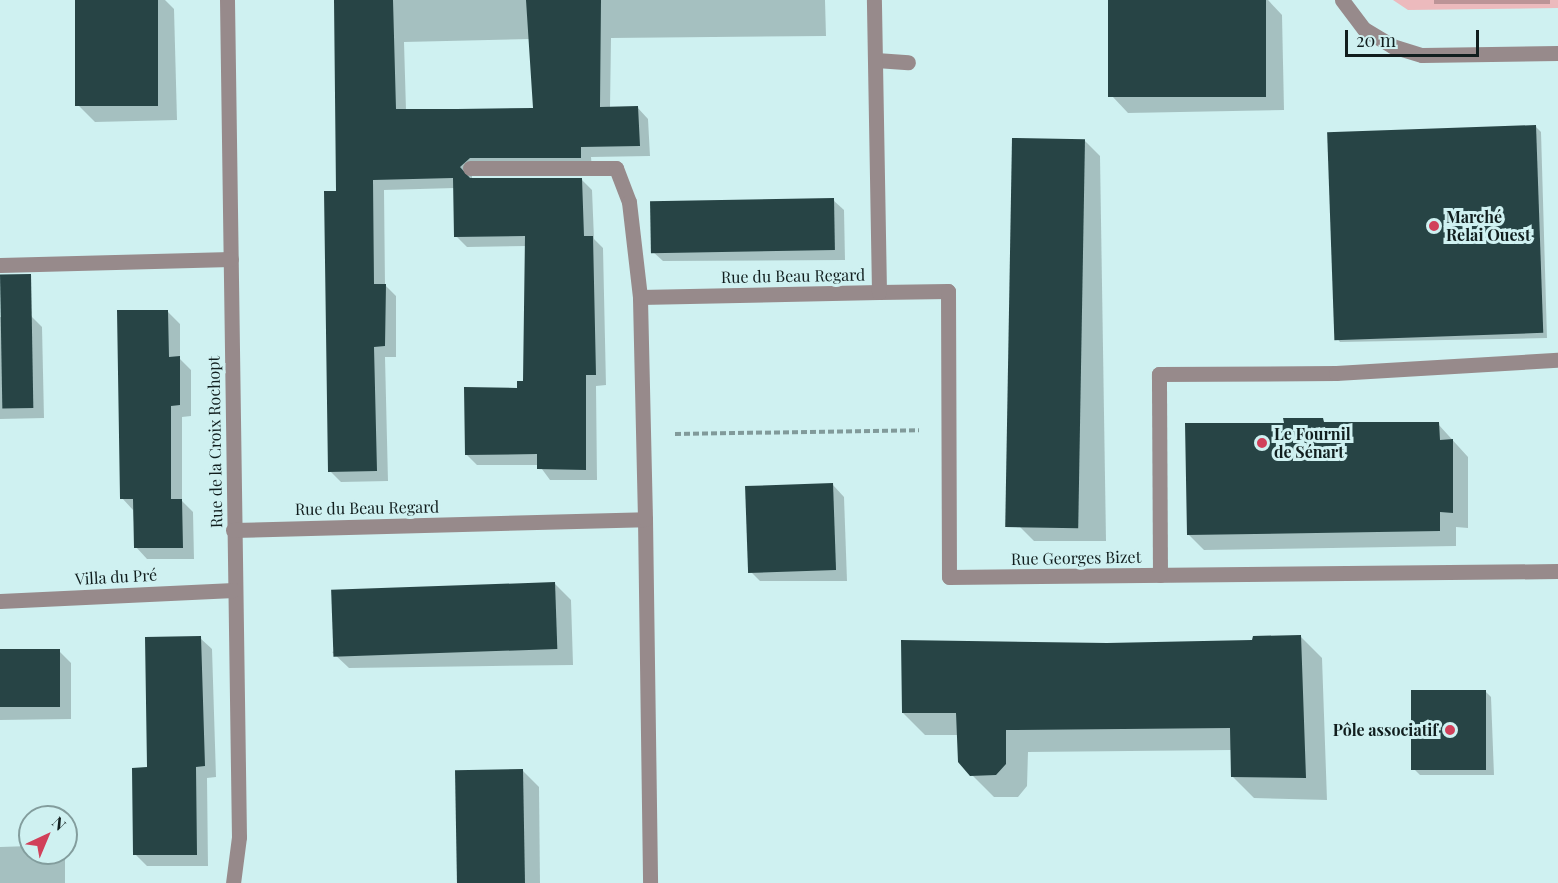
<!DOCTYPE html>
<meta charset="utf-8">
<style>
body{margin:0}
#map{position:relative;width:1558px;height:883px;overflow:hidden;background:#cff1f1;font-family:"Playfair Display",serif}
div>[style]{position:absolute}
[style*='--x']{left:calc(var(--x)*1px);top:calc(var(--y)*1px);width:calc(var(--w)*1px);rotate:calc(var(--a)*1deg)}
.green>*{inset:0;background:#ecbabd}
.shadow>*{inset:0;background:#0003;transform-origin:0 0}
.building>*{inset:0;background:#274445;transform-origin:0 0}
.path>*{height:4px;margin-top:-2px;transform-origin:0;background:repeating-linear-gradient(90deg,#819a9a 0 6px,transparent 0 9px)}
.minor>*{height:15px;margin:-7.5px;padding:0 7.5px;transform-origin:7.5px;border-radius:7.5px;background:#978a8b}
.dots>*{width:16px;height:16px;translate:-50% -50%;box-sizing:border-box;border:3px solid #cff1f1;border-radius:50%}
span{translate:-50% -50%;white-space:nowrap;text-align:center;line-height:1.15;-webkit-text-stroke:6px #cff1f1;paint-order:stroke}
.poi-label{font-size:16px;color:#111e1e;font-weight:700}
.left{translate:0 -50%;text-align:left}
.right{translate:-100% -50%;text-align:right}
.street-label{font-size:16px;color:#111e1e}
.north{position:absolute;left:18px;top:805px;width:60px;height:60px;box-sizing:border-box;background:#cff1f1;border:2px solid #839d9d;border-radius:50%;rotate:44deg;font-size:16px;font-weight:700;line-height:24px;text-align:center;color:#111e1e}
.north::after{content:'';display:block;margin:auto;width:21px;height:27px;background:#d1405a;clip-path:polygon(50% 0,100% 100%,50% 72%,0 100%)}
.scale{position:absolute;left:1345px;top:30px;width:134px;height:27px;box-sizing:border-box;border:3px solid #111e1e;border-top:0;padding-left:8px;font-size:18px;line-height:21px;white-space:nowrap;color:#111e1e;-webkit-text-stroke:4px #cff1f1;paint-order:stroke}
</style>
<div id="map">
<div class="green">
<i style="clip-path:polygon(1393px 0,1558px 0,1558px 8px,1408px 10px)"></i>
</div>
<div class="shadow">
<i style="clip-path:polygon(76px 0,165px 0,174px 9px,177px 120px,95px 122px,78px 105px)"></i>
<i style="clip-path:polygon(evenodd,336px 0,825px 0,826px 36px,611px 38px,610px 108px,637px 107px,648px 119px,650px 156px,591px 157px,592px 169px,472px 175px,472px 179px,581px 179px,592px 190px,594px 239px,603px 248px,606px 385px,596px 386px,597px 480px,550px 480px,539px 465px,477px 465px,466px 454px,524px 382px,527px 246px,467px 247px,456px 236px,455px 188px,384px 190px,385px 285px,396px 296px,396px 357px,385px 357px,388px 481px,341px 482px,330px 471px,337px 192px,336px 0,530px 39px,534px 109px,406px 110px,404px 42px,530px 39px)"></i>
<i style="clip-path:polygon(1110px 0,1268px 0,1282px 15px,1284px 110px,1128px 113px,1112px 96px)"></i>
<i style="left:1434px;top:0;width:116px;height:4px"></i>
<i style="clip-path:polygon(1535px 126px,1541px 132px,1547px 338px,1340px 342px,1335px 336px)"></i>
<i style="clip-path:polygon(1085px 141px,1100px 156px,1106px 541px,1034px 541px,1019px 526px)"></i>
<i style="clip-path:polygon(833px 200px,844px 210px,845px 260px,663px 261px,652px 251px)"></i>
<i style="clip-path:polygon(168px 312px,180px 324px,180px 359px,191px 370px,191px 416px,182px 417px,182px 501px,193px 512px,194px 559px,147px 559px,136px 547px,133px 510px,122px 498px)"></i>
<i style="clip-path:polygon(31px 316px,42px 327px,44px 418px,0 419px,0 317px)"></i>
<i style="clip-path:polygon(1322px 420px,1326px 424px,1438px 424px,1468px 457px,1468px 528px,1456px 527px,1456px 546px,1204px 550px,1188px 534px,1285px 424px)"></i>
<i style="clip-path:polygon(833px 485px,844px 497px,847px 581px,760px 581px,748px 569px)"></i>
<i style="clip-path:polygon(554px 583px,571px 600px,573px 665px,349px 668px,332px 652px)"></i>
<i style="clip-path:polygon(1300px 636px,1322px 658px,1327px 800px,1254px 798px,1232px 776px,1232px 750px,1028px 752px,1027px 786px,1018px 797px,994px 797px,959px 762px,958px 735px,925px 735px,903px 713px,1107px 644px,1253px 642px)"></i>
<i style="clip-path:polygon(200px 638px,212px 649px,216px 777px,207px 778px,208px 866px,147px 866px,135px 854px,148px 768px)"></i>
<i style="clip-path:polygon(59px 651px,71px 663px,71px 719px,0 720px,0 652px)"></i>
<i style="clip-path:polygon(1485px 691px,1491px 697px,1494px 775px,1420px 775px,1414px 769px)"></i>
<i style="clip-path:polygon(522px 770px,539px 787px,540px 883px,458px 883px)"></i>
<i style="clip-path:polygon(30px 846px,30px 853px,62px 853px,65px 856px,65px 883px,0 883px,0 847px)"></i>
</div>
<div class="building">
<i style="left:75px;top:0;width:83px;height:106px"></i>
<i style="clip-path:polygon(334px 0,393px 0,396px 109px,457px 109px,533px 108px,526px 0,601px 0,600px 107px,638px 106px,640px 146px,581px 147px,581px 158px,470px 158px,460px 167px,470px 178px,582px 178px,584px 236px,593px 236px,596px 375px,586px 375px,586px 470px,537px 469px,537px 454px,465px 455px,464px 387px,517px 388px,517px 381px,523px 381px,525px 236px,454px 237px,453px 178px,373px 180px,374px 284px,386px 284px,385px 346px,374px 347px,377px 471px,328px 472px,324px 191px,336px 191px)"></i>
<i style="left:1108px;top:0;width:158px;height:97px"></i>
<i style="left:1536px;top:125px;width:208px;height:209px;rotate:88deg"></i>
<i style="left:1012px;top:138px;width:73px;height:389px;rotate:1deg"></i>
<i style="left:834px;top:198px;width:52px;height:184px;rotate:89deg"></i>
<i style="left:31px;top:274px;width:134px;height:31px;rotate:89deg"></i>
<i style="clip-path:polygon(117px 310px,168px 310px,169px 357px,180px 356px,180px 405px,171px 406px,171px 499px,182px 499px,183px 548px,134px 548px,133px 499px,120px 499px)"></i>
<i style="clip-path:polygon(1283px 418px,1323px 418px,1324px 422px,1439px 422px,1440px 440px,1453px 439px,1453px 513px,1440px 512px,1440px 531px,1187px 535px,1185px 423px,1284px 423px)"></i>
<i style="left:833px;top:483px;width:87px;height:88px;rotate:88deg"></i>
<i style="left:555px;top:582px;width:67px;height:224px;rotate:88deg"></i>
<i style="clip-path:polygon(1301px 635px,1306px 778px,1231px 777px,1230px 728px,1006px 730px,1006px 764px,996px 775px,970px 776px,958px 762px,956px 713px,902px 713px,901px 640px,1107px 643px,1252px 640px,1253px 636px)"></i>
<i style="clip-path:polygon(201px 636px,205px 766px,196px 767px,197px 855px,133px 855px,132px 768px,147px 767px,145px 637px)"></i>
<i style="left:60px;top:649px;width:58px;height:60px;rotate:90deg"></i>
<i style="left:1411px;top:690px;width:75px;height:80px"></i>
<i style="left:523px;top:769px;width:114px;height:68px;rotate:89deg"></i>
</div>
<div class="path">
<i style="--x:675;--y:434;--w:244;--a:-0.9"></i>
</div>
<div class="minor">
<i style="--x:227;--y:0;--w:837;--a:89.18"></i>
<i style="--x:239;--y:837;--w:46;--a:97.4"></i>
<i style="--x:1342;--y:0;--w:36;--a:53"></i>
<i style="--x:1364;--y:29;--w:33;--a:31"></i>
<i style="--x:1392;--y:46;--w:31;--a:17"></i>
<i style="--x:1422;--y:55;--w:136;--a:-0.8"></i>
<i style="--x:876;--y:60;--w:32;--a:4"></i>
<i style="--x:470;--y:168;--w:146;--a:0"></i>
<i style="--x:616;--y:168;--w:36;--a:69"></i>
<i style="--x:629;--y:202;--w:96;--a:83.4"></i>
<i style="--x:0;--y:265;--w:231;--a:-1.5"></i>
<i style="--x:879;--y:292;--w:69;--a:-0.8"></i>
<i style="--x:948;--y:291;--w:286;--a:89.8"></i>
<i style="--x:949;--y:577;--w:609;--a:-0.56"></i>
<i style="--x:645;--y:519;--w:364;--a:89.2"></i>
<i style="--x:233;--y:530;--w:412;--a:-1.5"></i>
<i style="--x:645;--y:519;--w:222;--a:-91.3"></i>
<i style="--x:640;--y:297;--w:239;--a:-1.2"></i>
<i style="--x:879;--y:292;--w:292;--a:-91"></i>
<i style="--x:1160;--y:575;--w:201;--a:-90.3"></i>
<i style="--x:1159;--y:374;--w:177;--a:-0.3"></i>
<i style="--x:1336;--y:373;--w:222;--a:-3.4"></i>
<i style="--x:0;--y:601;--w:234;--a:-2.7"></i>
</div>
<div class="dots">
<i style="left:1434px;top:226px;background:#d1405a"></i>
<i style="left:1262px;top:443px;background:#d1405a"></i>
<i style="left:1450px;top:730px;background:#d1405a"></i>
</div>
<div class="poi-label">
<span class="left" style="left:1446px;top:226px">Marché<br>Relai Ouest</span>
<span class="left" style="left:1274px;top:443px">Le Fournil<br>de Sénart</span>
<span class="right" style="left:1438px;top:730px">Pôle associatif</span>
</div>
<div class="street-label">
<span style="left:793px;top:276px;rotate:-1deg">Rue du Beau Regard</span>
<span style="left:215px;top:442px;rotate:-91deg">Rue de la Croix Rochopt</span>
<span style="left:367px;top:508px;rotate:-1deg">Rue du Beau Regard</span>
<span style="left:1076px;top:558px;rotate:-1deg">Rue Georges Bizet</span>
<span style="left:116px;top:577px;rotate:-3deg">Villa du Pré</span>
</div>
<div class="north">N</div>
<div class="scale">20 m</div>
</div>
